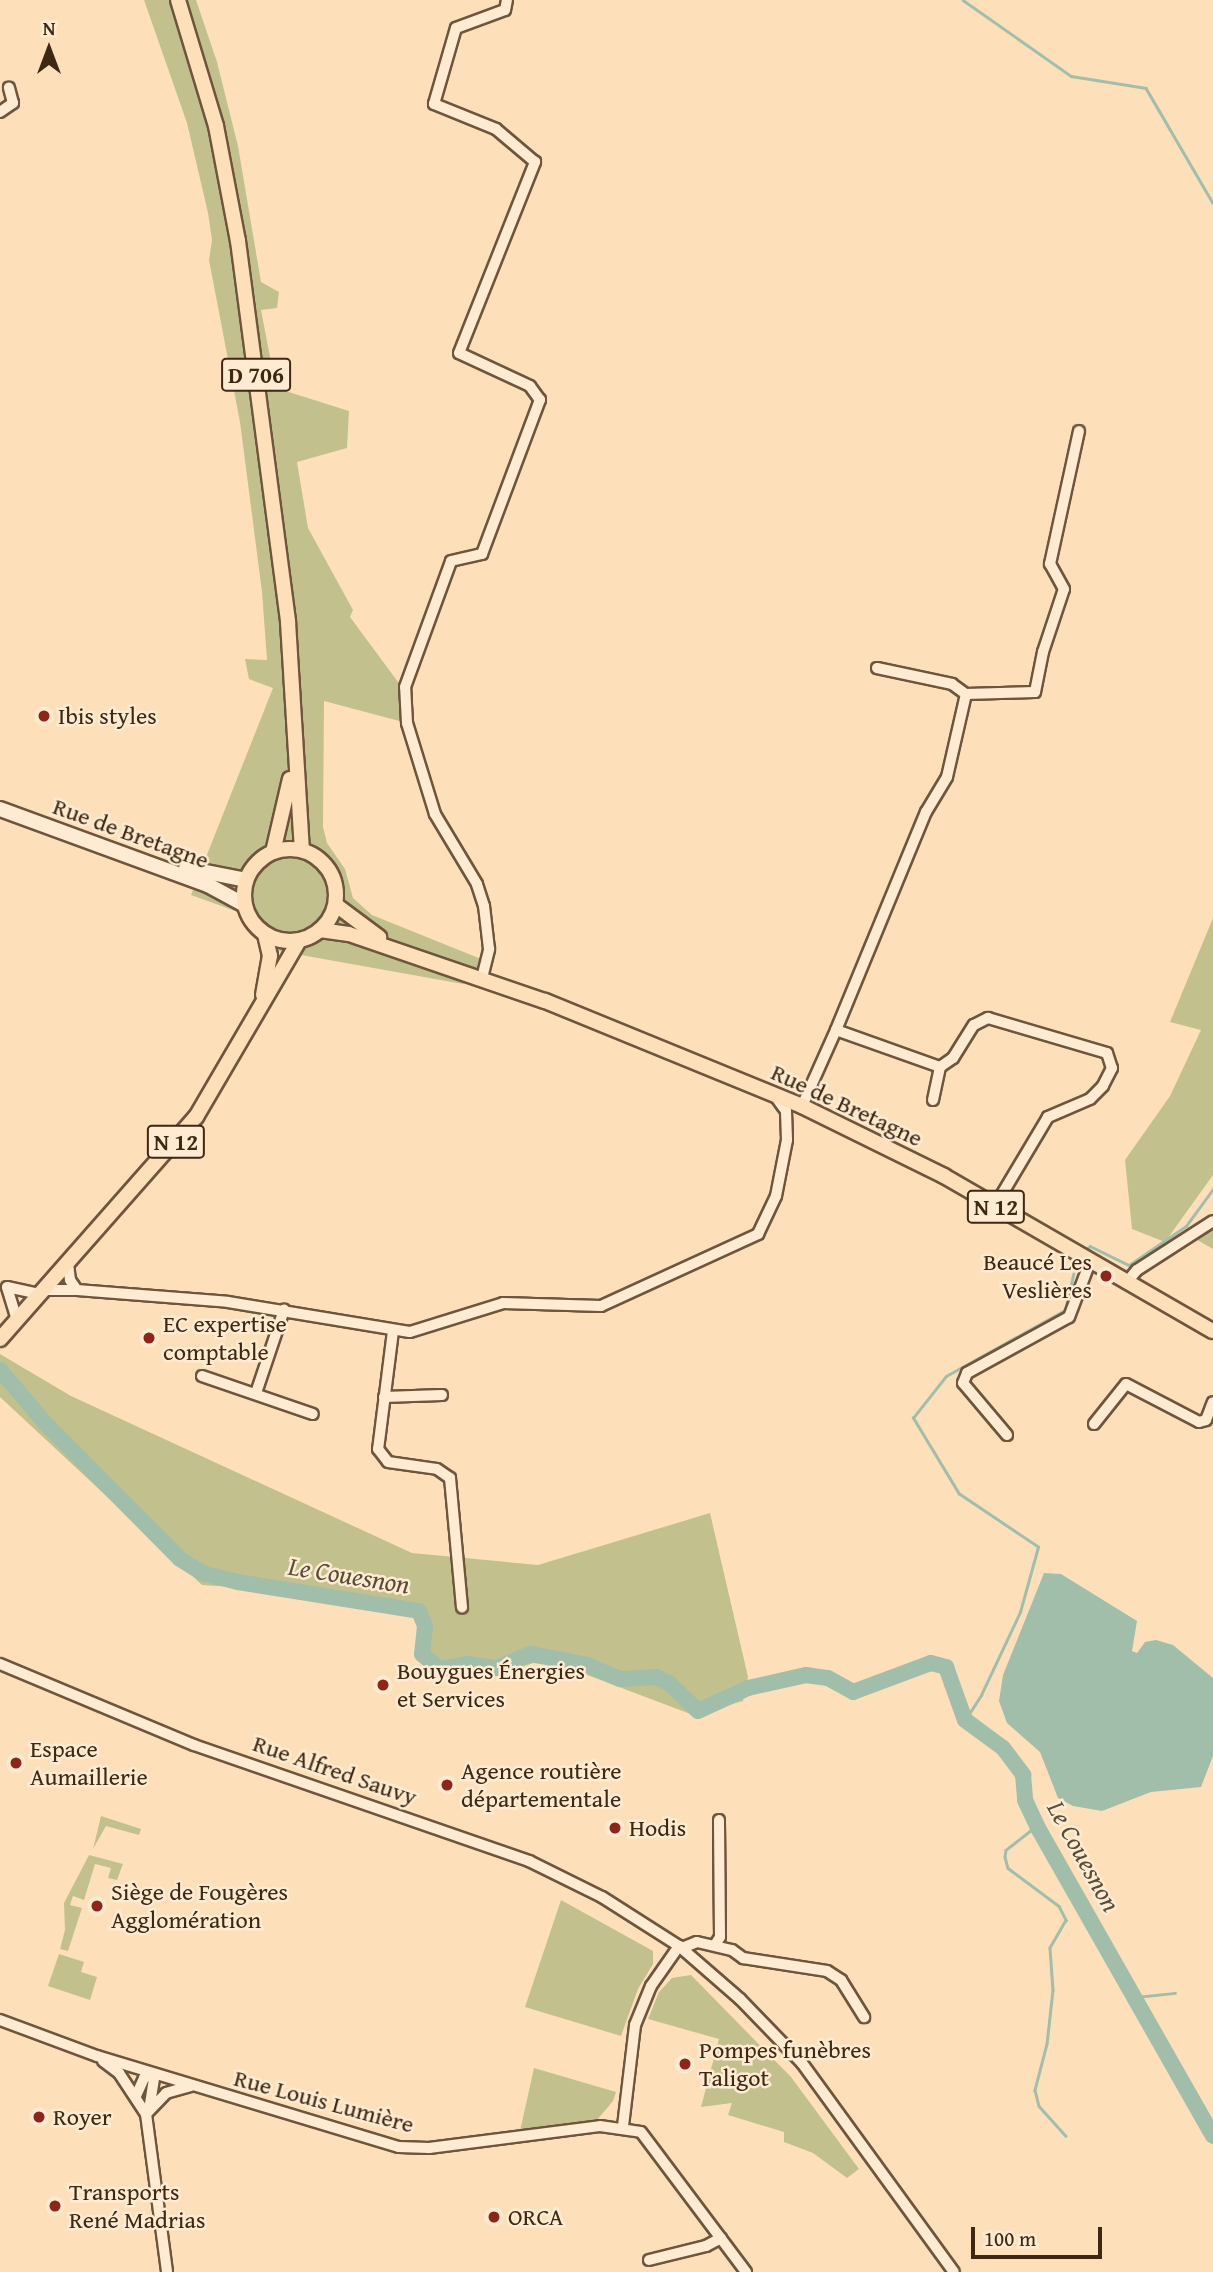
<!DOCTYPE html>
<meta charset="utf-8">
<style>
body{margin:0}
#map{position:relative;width:1213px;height:2272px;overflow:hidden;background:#fde0ba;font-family:"Gentium Book Plus",serif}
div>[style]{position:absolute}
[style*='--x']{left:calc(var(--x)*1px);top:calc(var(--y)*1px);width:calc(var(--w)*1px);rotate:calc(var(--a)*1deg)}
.green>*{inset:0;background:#c2c18d}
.water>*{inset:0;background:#a1beaa}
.stream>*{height:2.5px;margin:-1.25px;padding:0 1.25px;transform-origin:1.25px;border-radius:1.25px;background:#a1beaa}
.river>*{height:16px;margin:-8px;padding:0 8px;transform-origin:8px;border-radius:8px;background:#a1beaa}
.roads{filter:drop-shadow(2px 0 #6e553c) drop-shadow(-2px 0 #6e553c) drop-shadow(0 2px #6e553c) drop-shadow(0 -2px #6e553c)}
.street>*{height:10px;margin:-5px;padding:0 5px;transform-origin:5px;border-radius:5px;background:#feebd2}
.secondary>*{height:14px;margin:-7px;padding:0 7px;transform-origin:7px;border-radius:7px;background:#feebd2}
.primary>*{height:14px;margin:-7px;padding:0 7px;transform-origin:7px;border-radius:7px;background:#fde0ba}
.primary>.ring{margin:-7px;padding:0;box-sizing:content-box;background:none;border:14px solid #fde0ba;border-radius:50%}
.dots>*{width:19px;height:19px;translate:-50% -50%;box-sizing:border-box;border:4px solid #feebd2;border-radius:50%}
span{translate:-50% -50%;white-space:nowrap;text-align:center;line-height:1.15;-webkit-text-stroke:5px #feebd2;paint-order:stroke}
.shield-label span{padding:2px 5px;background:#feebd2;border:2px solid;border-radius:5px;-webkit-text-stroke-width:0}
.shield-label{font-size:23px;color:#3f2712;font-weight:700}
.poi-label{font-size:24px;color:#3f2712}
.left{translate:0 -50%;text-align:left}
.right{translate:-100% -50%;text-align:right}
.street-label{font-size:24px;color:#3f2712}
.water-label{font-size:26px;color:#584d38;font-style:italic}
.north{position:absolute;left:14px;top:14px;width:70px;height:70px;-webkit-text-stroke:5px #feebd2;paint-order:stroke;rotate:0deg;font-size:19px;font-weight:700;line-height:28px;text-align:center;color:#3f2712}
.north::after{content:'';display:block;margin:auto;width:24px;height:32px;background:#3f2712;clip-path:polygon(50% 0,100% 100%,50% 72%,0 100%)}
.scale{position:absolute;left:971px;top:2227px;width:131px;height:32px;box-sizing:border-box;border:4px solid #3f2712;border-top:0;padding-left:9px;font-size:21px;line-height:24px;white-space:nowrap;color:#3f2712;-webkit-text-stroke:5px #feebd2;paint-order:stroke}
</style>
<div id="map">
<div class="green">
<i style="clip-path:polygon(144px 0,196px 0,217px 62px,238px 146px,261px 282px,279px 292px,277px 308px,261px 310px,276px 388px,349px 411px,347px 448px,297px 462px,308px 528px,353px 610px,350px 617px,401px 686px,407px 723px,324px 701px,323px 827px,327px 843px,345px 869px,353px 898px,372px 915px,491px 963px,463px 984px,262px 948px,238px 912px,191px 895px,273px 688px,249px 679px,245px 659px,267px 660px,262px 592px,240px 422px,209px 260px,212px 240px,208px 213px,187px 123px)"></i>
<i style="clip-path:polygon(1213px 918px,1213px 1175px,1165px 1242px,1132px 1229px,1125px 1160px,1170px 1096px,1201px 1030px,1170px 1022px)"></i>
<i style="clip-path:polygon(1213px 1225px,1213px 1249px,1192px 1237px)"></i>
<i style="clip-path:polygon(0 1354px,71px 1396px,412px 1553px,538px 1565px,710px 1513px,748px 1677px,743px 1701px,693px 1715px,545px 1659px,493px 1677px,467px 1665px,441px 1674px,414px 1655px,423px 1616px,413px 1610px,388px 1609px,375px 1596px,202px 1585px,0 1397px)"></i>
<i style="clip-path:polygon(101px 1816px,141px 1829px,139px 1835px,106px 1826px,93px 1849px)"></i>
<i style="clip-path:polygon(89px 1855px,123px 1864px,117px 1880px,108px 1878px,111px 1868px,95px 1864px,84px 1900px,73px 1896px,70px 1905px,82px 1908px,68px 1951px,60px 1949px,65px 1930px,64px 1903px)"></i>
<i style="clip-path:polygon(561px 1900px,653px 1951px,653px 1964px,638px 1989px,621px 2036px,525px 2007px)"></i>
<i style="clip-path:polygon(59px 1954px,84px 1962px,81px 1972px,97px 1977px,90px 2000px,48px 1986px)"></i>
<i style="clip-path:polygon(691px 1975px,791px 2077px,859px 2169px,847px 2178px,813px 2153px,784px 2142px,784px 2132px,728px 2115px,732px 2103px,701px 2107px,719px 2039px,648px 2019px,659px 1992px,672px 1978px)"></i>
<i style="clip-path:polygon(534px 2068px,616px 2092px,613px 2101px,597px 2120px,520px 2131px)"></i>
</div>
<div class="water">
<i style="clip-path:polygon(1044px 1573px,1061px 1574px,1137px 1621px,1132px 1651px,1137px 1653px,1145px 1642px,1156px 1640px,1173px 1645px,1213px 1678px,1213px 1756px,1201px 1787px,1151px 1792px,1102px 1811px,1073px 1806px,1058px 1798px,1040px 1752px,1007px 1723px,999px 1701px,1003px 1675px)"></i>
</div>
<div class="stream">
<i style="--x:963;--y:0;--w:132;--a:35.1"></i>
<i style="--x:1071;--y:76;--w:76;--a:9.1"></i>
<i style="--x:1146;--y:88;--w:133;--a:59.8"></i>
<i style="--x:1085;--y:1250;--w:6;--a:-39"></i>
<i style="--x:1090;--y:1246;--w:43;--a:26"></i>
<i style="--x:1129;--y:1265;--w:69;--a:-34.4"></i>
<i style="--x:1186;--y:1226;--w:46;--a:-53.9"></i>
<i style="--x:965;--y:1720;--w:30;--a:-57"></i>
<i style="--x:981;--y:1695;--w:92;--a:-64.8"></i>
<i style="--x:1020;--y:1612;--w:67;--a:-74.5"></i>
<i style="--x:1038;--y:1547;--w:95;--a:-146.1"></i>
<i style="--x:959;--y:1494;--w:89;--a:-121.2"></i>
<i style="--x:913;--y:1418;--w:53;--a:-51.8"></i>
<i style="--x:946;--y:1376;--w:136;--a:-29"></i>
<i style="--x:1065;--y:1310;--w:37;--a:-77"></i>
<i style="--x:1037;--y:1826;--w:39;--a:142"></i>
<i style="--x:1006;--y:1850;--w:7;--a:98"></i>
<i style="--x:1005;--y:1857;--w:11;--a:75"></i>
<i style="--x:1008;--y:1868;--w:64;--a:36.7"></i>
<i style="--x:1059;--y:1906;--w:16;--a:63"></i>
<i style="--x:1066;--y:1920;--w:32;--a:120"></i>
<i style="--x:1050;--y:1948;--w:42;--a:85.9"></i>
<i style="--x:1053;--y:1990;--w:54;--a:96.3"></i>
<i style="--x:1047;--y:2044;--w:48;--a:104.6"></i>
<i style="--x:1035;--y:2090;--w:16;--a:76"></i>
<i style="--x:1039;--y:2106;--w:40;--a:48"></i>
<i style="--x:1136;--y:1997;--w:39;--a:-6"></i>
</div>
<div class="river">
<i style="--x:0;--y:1370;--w:71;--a:49.6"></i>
<i style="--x:46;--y:1424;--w:190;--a:45.2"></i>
<i style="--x:180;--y:1559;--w:26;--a:32"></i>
<i style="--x:202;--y:1573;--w:37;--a:14"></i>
<i style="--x:238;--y:1582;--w:183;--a:9.1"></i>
<i style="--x:419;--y:1611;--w:16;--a:68"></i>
<i style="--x:425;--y:1626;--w:28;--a:96"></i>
<i style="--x:422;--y:1654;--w:23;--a:40"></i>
<i style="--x:440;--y:1669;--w:27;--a:-10"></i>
<i style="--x:467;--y:1664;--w:30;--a:8"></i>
<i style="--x:497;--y:1668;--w:36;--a:-23"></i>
<i style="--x:530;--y:1654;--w:22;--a:10"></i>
<i style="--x:552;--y:1658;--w:36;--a:11"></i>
<i style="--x:587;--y:1665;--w:36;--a:23"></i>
<i style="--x:620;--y:1679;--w:36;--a:-3"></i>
<i style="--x:656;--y:1677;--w:14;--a:25"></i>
<i style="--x:669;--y:1683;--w:40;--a:44"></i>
<i style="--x:698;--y:1711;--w:55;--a:-24.7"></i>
<i style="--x:748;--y:1688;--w:59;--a:-12.6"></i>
<i style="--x:806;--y:1675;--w:22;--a:8"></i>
<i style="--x:828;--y:1678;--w:29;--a:29"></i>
<i style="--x:853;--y:1692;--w:83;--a:-20.4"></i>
<i style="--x:931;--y:1663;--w:16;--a:15"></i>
<i style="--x:946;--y:1667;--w:56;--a:70.3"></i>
<i style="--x:965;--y:1720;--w:47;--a:36.4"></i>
<i style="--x:1003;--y:1748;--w:34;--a:53"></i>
<i style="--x:1023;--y:1775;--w:25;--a:85"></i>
<i style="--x:1025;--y:1800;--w:31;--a:65"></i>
<i style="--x:1038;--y:1828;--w:354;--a:60.4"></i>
</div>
<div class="roads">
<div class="street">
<i style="--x:0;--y:112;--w:16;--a:-35"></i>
<i style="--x:13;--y:103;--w:16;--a:-105"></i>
<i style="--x:877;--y:668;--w:77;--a:12"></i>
<i style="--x:952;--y:684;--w:17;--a:36"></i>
<i style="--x:482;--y:978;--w:30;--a:-76"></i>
<i style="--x:489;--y:949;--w:43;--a:-96.6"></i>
<i style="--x:484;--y:906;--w:23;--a:-108"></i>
<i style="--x:477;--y:884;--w:82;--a:-121"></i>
<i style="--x:435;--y:814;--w:95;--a:-107.1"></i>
<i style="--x:407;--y:723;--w:36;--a:-93"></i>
<i style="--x:405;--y:687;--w:134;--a:-69.9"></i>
<i style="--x:451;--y:561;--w:32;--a:-13"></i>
<i style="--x:482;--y:554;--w:165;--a:-69.4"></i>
<i style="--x:540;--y:400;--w:17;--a:-126"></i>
<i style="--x:530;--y:386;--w:78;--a:-155.1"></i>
<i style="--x:459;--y:353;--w:206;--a:-68.3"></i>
<i style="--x:535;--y:162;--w:51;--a:-139.8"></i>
<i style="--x:496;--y:129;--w:67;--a:-158"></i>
<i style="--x:434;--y:104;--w:79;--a:-73.9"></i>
<i style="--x:456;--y:28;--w:52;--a:-20.2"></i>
<i style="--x:505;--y:10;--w:10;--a:-79"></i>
<i style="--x:836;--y:1030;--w:236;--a:-67.6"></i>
<i style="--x:926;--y:812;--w:41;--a:-59"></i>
<i style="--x:947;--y:777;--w:85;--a:-77.1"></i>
<i style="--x:966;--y:694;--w:69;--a:-1.7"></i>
<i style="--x:1035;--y:692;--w:41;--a:-78.7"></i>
<i style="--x:1043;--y:652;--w:66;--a:-71.6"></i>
<i style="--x:1064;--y:589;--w:29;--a:-119"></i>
<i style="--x:1050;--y:564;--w:136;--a:-77.7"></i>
<i style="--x:933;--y:1100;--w:34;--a:-78"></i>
<i style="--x:802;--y:1106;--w:83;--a:-65.9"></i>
<i style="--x:836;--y:1030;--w:110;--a:19.6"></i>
<i style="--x:940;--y:1067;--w:16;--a:-35"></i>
<i style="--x:953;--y:1058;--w:39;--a:-58"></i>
<i style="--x:974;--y:1025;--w:16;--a:-27"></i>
<i style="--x:988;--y:1018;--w:124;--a:16.4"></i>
<i style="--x:1107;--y:1053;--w:16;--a:72"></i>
<i style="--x:1112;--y:1068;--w:20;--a:117"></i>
<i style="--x:1103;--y:1086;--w:18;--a:135"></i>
<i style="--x:1090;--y:1099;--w:46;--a:156.8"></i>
<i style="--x:1048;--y:1117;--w:104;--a:120.8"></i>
<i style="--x:1126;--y:1283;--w:17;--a:-50"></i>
<i style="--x:1137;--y:1270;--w:90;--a:-32.8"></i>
<i style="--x:44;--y:1290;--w:33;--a:0"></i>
<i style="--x:77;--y:1290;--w:12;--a:-125"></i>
<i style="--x:70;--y:1280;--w:16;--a:-97"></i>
<i style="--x:77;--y:1290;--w:151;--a:4.5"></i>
<i style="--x:228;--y:1302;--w:184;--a:9.4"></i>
<i style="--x:410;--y:1332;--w:97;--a:-17.3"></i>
<i style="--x:503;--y:1303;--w:98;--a:1.8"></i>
<i style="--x:601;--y:1306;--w:173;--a:-24.6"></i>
<i style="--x:758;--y:1234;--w:42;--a:-64.7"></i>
<i style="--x:776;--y:1196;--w:57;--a:-78.9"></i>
<i style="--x:787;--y:1140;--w:29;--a:-92"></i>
<i style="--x:786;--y:1111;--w:19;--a:-126"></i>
<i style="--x:17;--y:1320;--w:34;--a:-107"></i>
<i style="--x:7;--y:1287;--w:35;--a:12"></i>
<i style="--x:393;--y:1331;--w:119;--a:97.2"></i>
<i style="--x:378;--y:1449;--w:16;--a:52"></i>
<i style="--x:388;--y:1462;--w:49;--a:8.1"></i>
<i style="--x:437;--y:1469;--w:16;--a:35"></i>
<i style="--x:450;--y:1478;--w:130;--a:84.7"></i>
<i style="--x:202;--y:1376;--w:117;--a:18.9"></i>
<i style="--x:256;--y:1393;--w:88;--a:-71.4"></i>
<i style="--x:384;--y:1397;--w:58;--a:-2"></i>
<i style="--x:1094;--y:1424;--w:51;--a:-51.3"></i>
<i style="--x:1126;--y:1384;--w:82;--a:27.5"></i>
<i style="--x:1199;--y:1422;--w:7;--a:-16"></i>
<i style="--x:1206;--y:1420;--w:19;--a:-69"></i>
<i style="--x:1007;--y:1435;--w:68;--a:-130.2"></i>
<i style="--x:963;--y:1383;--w:11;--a:-68"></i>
<i style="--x:967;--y:1373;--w:116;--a:-28.8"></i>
<i style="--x:1069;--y:1317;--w:59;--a:-69.1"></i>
<i style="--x:0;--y:1664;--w:210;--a:22.7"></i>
<i style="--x:194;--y:1745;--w:355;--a:19.1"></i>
<i style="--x:529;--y:1861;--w:81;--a:26.3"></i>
<i style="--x:602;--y:1897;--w:91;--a:32.5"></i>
<i style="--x:679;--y:1946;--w:81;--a:41"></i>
<i style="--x:740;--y:1999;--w:89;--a:45.9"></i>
<i style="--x:802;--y:2063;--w:258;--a:54"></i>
<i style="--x:715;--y:1945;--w:9;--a:-58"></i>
<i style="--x:720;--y:1937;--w:117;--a:-90.5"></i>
<i style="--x:682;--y:1948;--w:16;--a:-22"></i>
<i style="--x:697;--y:1942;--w:36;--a:13"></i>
<i style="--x:732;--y:1950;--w:14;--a:36"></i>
<i style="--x:743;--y:1958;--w:85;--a:8.8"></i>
<i style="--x:827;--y:1971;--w:17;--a:33"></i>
<i style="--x:841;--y:1980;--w:44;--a:58.1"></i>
<i style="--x:0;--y:2020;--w:103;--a:20.4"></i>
<i style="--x:97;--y:2056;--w:315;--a:16.8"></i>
<i style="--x:399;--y:2147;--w:30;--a:2"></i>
<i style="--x:429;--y:2148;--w:172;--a:-7.3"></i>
<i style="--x:600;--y:2126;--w:41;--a:8.3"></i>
<i style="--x:641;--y:2132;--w:175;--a:53.1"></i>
<i style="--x:103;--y:2061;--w:20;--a:37"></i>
<i style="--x:119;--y:2073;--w:49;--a:56.6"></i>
<i style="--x:146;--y:2114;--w:159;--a:82.4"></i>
<i style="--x:136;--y:2096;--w:20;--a:-66"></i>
<i style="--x:144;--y:2078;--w:9;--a:-27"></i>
<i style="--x:150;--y:2104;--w:30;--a:-81"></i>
<i style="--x:146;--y:2114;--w:29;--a:-46"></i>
<i style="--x:166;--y:2093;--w:26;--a:-16"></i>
<i style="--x:623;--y:2126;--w:102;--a:-83.2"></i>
<i style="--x:635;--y:2025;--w:42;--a:-67.7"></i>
<i style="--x:651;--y:1986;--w:49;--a:-55"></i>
<i style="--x:649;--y:2260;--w:59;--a:-13.8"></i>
<i style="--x:706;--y:2246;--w:17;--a:-28"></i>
</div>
<div class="secondary">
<i style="--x:0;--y:809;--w:221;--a:20.1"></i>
<i style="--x:208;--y:885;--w:42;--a:28.4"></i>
<i style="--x:186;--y:868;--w:61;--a:11.3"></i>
</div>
<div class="primary">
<i style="--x:178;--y:0;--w:132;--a:73.2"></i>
<i style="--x:216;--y:126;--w:117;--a:79.2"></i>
<i style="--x:238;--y:241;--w:384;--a:82.5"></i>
<i style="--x:288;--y:622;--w:228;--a:86.5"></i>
<i class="ring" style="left:244px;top:849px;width:78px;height:78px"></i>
<i style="--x:273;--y:852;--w:75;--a:-76.9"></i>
<i style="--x:336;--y:905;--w:54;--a:36.7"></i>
<i style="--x:320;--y:930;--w:29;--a:8"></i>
<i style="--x:349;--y:934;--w:207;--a:18.9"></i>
<i style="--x:545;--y:1001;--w:278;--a:22.2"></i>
<i style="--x:802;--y:1106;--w:158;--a:26.2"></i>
<i style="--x:944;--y:1176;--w:310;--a:30"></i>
<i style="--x:263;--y:995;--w:40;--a:-80"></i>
<i style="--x:270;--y:956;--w:23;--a:-103"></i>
<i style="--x:0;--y:1339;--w:296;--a:-48.6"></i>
<i style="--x:196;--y:1117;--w:204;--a:-59.7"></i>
</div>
</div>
<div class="dots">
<i style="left:44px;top:716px;background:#8f2418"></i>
<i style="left:1106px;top:1276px;background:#8f2418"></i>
<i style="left:149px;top:1338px;background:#8f2418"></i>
<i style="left:383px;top:1685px;background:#8f2418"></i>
<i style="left:16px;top:1763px;background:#8f2418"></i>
<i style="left:447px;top:1785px;background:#8f2418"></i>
<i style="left:615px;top:1828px;background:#8f2418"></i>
<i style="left:97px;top:1906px;background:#8f2418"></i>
<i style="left:685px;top:2064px;background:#8f2418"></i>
<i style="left:39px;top:2117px;background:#8f2418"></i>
<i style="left:55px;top:2206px;background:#8f2418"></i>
<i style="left:494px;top:2217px;background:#8f2418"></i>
</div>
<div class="shield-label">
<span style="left:256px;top:375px">D 706</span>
<span style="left:176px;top:1142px">N 12</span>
<span style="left:996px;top:1207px">N 12</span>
</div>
<div class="poi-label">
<span class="left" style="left:58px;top:716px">Ibis styles</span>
<span class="right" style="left:1092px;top:1276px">Beaucé Les<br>Veslières</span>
<span class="left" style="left:163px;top:1338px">EC expertise<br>comptable</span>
<span class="left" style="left:397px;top:1685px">Bouygues Énergies<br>et Services</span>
<span class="left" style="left:30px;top:1763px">Espace<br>Aumaillerie</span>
<span class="left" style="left:461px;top:1785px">Agence routière<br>départementale</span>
<span class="left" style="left:629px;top:1828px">Hodis</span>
<span class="left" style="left:111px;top:1906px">Siège de Fougères<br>Agglomération</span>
<span class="left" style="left:699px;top:2064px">Pompes funèbres<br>Taligot</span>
<span class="left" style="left:53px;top:2117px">Royer</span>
<span class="left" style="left:69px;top:2206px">Transports<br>René Madrias</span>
<span class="left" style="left:508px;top:2217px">ORCA</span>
</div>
<div class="street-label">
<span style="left:131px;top:833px;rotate:20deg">Rue de Bretagne</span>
<span style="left:847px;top:1105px;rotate:25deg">Rue de Bretagne</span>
<span style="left:335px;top:1770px;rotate:19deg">Rue Alfred Sauvy</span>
<span style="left:324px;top:2101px;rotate:15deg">Rue Louis Lumière</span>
</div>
<div class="water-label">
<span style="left:349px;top:1575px;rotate:9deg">Le Couesnon</span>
<span style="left:1084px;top:1856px;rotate:61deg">Le Couesnon</span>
</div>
<div class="north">N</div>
<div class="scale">100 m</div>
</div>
